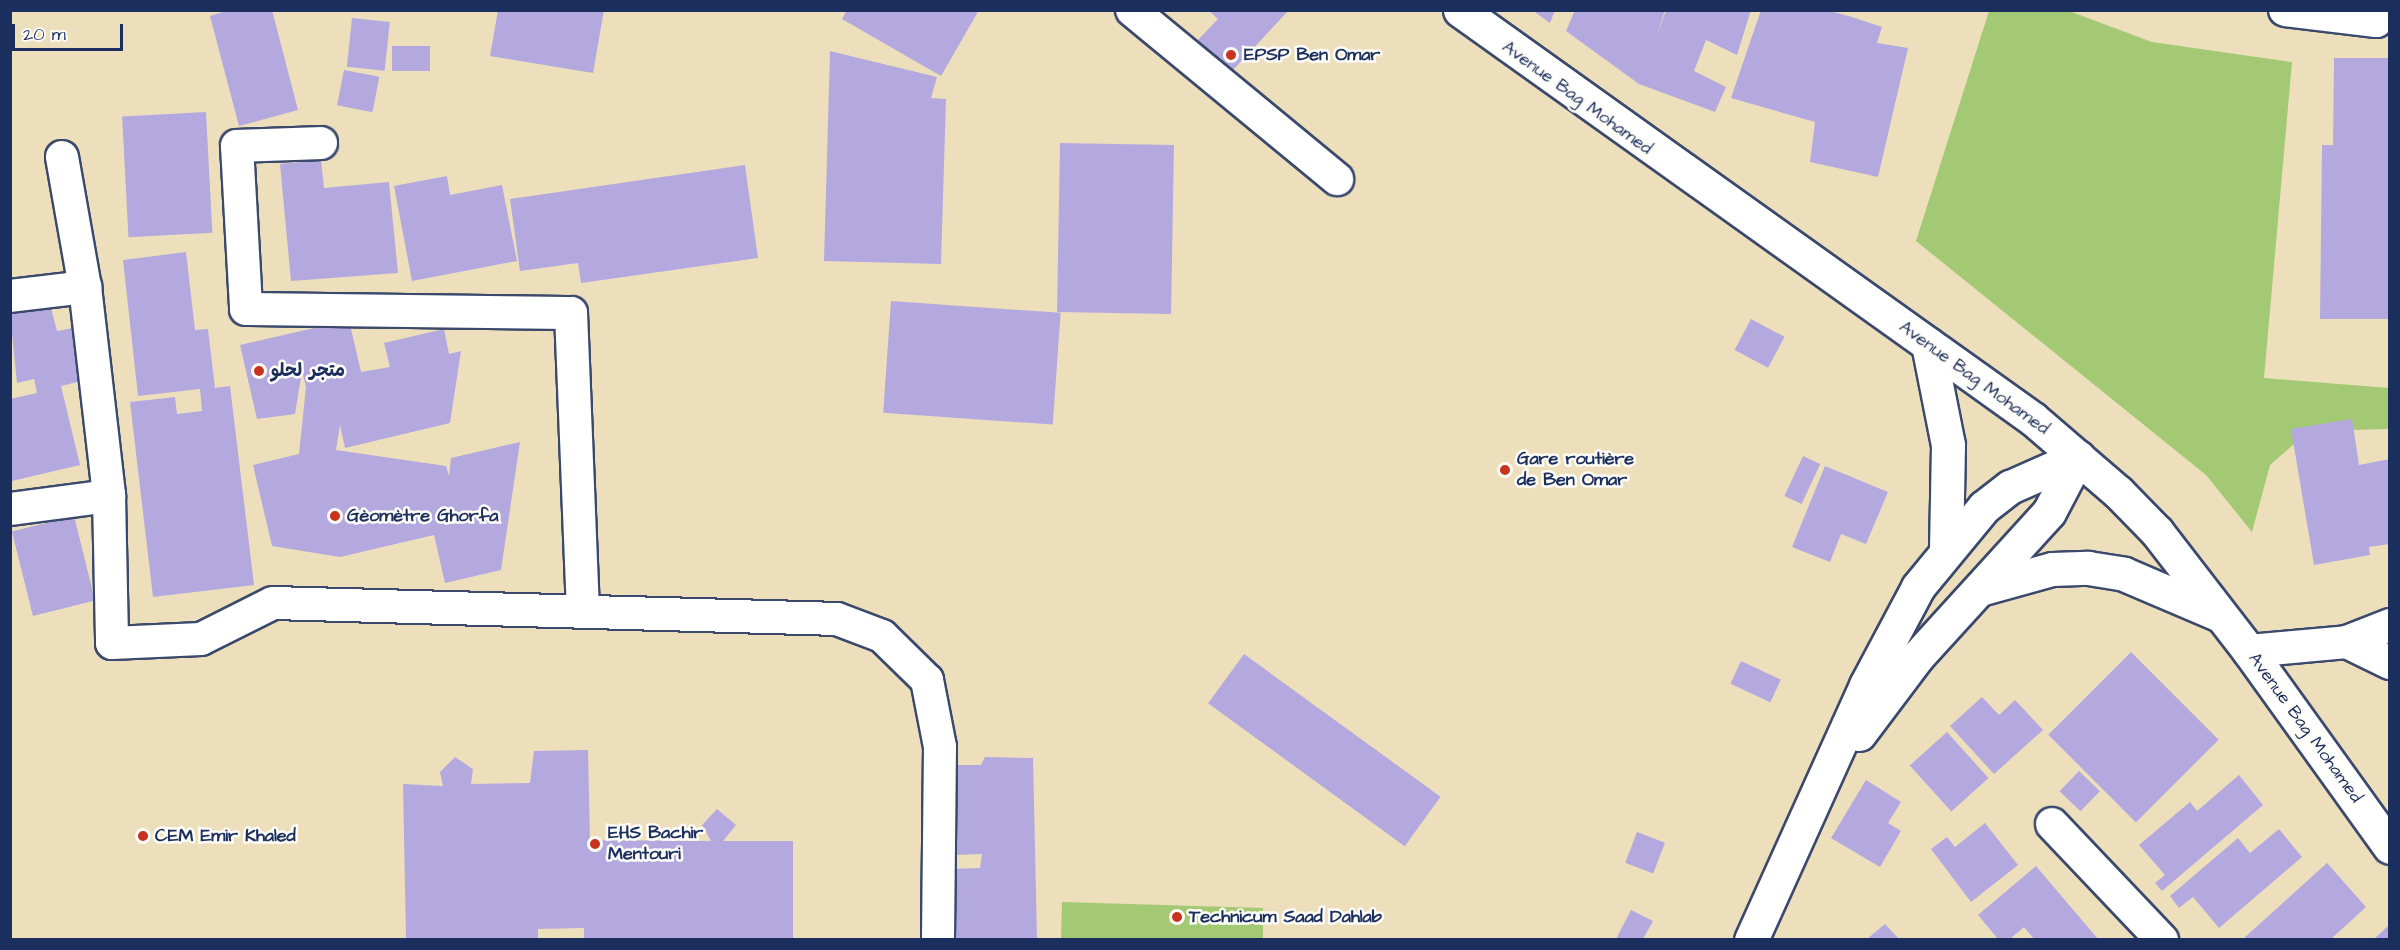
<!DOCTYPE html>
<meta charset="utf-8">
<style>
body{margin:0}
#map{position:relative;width:2400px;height:950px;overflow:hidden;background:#eddfbc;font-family:"Architects Daughter","Playpen Sans Arabic",sans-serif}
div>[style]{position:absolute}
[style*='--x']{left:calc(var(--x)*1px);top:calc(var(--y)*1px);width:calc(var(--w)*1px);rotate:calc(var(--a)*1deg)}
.green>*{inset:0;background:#a3c974}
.building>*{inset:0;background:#b4a9df;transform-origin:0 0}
.roads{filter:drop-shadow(2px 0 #3a496c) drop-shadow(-2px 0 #3a496c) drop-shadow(0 2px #3a496c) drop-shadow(0 -2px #3a496c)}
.street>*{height:32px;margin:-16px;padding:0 16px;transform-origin:16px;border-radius:16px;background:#fff}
.primary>*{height:33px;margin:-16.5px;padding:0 16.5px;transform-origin:16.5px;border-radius:16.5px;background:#fff}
.dots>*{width:16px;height:16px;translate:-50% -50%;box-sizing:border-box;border:3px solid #fdfcf7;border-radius:50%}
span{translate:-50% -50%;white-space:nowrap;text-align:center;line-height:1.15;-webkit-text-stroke:5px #fdfcf7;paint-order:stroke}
.poi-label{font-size:18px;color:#1b2f5e;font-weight:700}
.left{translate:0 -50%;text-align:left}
.street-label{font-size:18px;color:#1b2f5e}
.frame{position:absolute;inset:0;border:12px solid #1b2f5e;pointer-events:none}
.scale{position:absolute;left:12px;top:24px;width:111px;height:27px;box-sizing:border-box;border:3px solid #1b2f5e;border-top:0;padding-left:8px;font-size:18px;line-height:21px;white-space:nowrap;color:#1b2f5e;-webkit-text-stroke:4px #fdfcf7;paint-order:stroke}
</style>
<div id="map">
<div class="green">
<i style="clip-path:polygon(1989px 11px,2069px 11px,2152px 42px,2292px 62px,2264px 378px,2389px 388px,2389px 429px,2309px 431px,2270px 465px,2252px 532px,2206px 475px,1916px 241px)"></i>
<i style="clip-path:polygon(1062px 902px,1263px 908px,1263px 939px,1061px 939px)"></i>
</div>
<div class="building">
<i style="clip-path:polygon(229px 10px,272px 10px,298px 110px,239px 126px,210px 16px)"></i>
<i style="clip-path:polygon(498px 10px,604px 10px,593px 73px,490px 56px)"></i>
<i style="clip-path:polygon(847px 10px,979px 10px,941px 76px,842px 19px)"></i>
<i style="clip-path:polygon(1208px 10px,1289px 10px,1232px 71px,1198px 40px,1218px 19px)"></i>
<i style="clip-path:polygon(1532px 10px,1555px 10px,1550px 23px)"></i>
<i style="clip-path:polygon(1575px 10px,1665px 10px,1656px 38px,1666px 10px,1751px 10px,1737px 55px,1706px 40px,1694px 71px,1726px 87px,1715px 112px,1639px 84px,1566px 31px)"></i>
<i style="clip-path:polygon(1761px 10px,1826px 10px,1852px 17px,1882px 27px,1877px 43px,1908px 48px,1878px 177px,1810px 162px,1815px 122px,1731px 98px)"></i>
<i style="left:352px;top:18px;width:38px;height:49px;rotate:6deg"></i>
<i style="left:430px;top:46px;width:25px;height:38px;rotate:90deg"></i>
<i style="clip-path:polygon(830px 51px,937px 77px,931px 98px,946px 99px,941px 264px,824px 261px)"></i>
<i style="clip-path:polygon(2334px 58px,2390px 58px,2390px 319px,2320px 319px,2322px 145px,2333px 145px)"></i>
<i style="left:344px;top:70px;width:36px;height:36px;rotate:11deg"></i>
<i style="left:206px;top:112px;width:121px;height:84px;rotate:87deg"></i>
<i style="left:1060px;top:143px;width:114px;height:169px;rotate:1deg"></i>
<i style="clip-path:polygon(321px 160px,324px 188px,389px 182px,398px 273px,291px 281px,280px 164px)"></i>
<i style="clip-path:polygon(745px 165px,758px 258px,581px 283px,578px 263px,520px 271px,510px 199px)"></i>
<i style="clip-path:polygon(447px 176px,450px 195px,502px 185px,517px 261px,412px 281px,394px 186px)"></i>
<i style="clip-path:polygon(186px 252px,195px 330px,208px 329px,215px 388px,230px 386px,254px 585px,153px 597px,130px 402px,175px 397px,177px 414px,202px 411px,200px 389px,138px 396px,123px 260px)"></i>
<i style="left:891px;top:301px;width:170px;height:112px;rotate:4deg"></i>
<i style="clip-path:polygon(50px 304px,57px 331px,73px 328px,86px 380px,61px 386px,80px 465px,12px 481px,10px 399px,37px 393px,34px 379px,17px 383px,10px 314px)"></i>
<i style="left:1751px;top:319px;width:38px;height:35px;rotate:28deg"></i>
<i style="clip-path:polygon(349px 320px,361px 372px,390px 367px,384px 343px,444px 329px,449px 354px,461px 351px,450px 423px,345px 448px,340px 425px,336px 450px,446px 466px,449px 476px,451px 458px,520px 442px,501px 570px,445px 583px,434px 535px,340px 557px,272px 546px,253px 465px,299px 454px,306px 387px,302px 371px,295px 414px,257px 419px,240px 345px)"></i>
<i style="clip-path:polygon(2352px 419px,2359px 465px,2390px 459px,2390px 544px,2369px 547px,2370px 555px,2314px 565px,2291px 429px)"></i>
<i style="left:1803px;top:456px;width:19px;height:44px;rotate:25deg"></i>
<i style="clip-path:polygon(1825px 466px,1888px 492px,1866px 544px,1841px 534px,1830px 562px,1792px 547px)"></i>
<i style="left:74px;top:516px;width:87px;height:64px;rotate:76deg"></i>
<i style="left:2131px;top:652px;width:124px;height:117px;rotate:45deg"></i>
<i style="left:1244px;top:654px;width:243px;height:61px;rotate:36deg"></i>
<i style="left:1741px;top:661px;width:44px;height:25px;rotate:25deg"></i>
<i style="clip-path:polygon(1982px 697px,1999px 715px,2015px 700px,2043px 730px,1994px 774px,1950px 726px)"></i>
<i style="left:1947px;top:732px;width:62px;height:50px;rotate:48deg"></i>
<i style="clip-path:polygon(588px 750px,590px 840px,711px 841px,702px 825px,717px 809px,736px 825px,723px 841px,793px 841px,793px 939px,584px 939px,584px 928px,538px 929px,538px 939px,406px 939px,403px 784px,443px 786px,440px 772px,455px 757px,473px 769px,471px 784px,530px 783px,534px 751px)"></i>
<i style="clip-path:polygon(985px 757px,1033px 758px,1037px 939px,954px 939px,952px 869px,980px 868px,982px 854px,954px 855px,957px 765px,981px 765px)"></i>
<i style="left:2079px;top:771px;width:29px;height:28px;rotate:44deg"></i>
<i style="clip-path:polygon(2239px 775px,2263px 805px,2162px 891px,2155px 883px,2165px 875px,2139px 845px,2190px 802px,2197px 811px)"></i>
<i style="clip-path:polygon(1866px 780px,1901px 802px,1888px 823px,1901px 831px,1880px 867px,1831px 838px)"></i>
<i style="clip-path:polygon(1985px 823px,2018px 865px,1971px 902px,1931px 849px,1947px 837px,1955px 847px)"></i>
<i style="clip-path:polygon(2279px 829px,2302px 857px,2219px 928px,2193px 897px,2179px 908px,2170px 896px,2238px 838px,2250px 853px)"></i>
<i style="left:1637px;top:832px;width:30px;height:33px;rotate:21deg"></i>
<i style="clip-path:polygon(2327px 863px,2366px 907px,2331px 939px,2243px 939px)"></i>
<i style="clip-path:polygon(2036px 866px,2098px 939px,2034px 939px,2024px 927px,2010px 939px,1998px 939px,1978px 915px)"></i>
<i style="clip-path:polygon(1631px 910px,1653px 921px,1643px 939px,1616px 939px)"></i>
<i style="clip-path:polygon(1885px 924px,1899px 939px,1867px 939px)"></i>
<i style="clip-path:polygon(2388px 926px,2390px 939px,2374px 939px)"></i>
</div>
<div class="roads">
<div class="street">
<i style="--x:1132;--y:10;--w:266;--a:39.5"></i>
<i style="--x:2285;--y:10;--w:92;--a:6.9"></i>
<i style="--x:2376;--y:21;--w:11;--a:-75"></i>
<i style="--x:321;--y:143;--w:84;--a:178"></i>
<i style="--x:237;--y:146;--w:163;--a:86.8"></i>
<i style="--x:246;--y:309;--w:325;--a:0.7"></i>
<i style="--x:571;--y:313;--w:297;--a:87.7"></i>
<i style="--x:62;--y:157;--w:132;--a:80"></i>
<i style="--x:85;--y:287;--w:210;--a:83.4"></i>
<i style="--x:109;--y:496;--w:147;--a:88.8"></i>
<i style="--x:112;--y:643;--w:89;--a:-2.6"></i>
<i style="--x:201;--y:639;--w:80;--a:-26.6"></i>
<i style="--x:273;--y:603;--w:564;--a:1.62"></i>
<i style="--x:837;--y:619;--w:48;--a:20.7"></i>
<i style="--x:882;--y:636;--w:63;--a:44.4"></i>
<i style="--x:927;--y:680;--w:68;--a:79"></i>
<i style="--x:940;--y:747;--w:193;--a:90.6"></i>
<i style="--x:10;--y:296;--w:76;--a:-6.8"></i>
<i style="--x:10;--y:509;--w:100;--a:-7.5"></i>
<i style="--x:2347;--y:642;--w:46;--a:-21.6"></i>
<i style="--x:2249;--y:651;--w:98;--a:-5.2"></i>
<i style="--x:2347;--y:642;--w:48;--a:26"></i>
<i style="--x:2052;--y:824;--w:160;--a:46.5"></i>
</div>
<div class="primary">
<i style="--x:1460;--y:10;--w:704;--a:35.52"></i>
<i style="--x:2033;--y:419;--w:112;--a:40.7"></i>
<i style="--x:2118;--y:492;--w:56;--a:45.7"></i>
<i style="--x:2157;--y:532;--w:150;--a:52.3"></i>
<i style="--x:2249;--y:651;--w:241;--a:54.3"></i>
<i style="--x:1928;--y:344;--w:103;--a:78.8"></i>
<i style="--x:1948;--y:445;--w:103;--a:91.1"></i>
<i style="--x:1983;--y:588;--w:72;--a:-15.4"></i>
<i style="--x:2052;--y:569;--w:36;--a:-2"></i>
<i style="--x:2088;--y:568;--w:36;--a:9"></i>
<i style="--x:2124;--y:574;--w:104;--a:23.1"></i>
<i style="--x:1859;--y:734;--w:96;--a:-53"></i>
<i style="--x:1917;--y:657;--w:196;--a:-47.7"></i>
<i style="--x:2049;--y:512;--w:62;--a:-62.2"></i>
<i style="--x:1751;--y:940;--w:280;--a:-65.7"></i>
<i style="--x:1866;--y:685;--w:111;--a:-62"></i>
<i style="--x:1918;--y:587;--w:104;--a:-50.5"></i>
<i style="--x:1984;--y:507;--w:33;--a:-38"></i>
<i style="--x:2010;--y:487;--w:74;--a:-23.8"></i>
</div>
</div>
<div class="dots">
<i style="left:1231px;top:55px;background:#c8321e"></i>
<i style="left:259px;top:371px;background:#c8321e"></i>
<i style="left:1505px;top:470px;background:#c8321e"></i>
<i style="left:335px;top:516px;background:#c8321e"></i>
<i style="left:143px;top:836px;background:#c8321e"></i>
<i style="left:595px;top:844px;background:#c8321e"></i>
<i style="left:1177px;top:917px;background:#c8321e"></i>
</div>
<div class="poi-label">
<span class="left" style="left:1244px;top:55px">EPSP Ben Omar</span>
<span class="left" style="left:271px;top:371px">متجر لحلو</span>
<span class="left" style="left:1517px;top:470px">Gare routière<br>de Ben Omar</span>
<span class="left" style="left:347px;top:516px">Gèomètre Ghorfa</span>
<span class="left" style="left:608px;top:844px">EHS Bachir<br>Mentouri</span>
<span class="left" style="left:155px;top:836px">CEM Emir Khaled</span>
<span class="left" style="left:1189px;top:917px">Technicum Saad Dahlab</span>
</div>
<div class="street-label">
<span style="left:1577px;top:98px;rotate:36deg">Avenue Bag Mohamed</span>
<span style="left:1974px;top:378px;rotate:36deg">Avenue Bag Mohamed</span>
<span style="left:2305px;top:728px;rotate:54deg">Avenue Bag Mohamed</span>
</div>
<div class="frame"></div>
<div class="scale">20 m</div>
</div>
